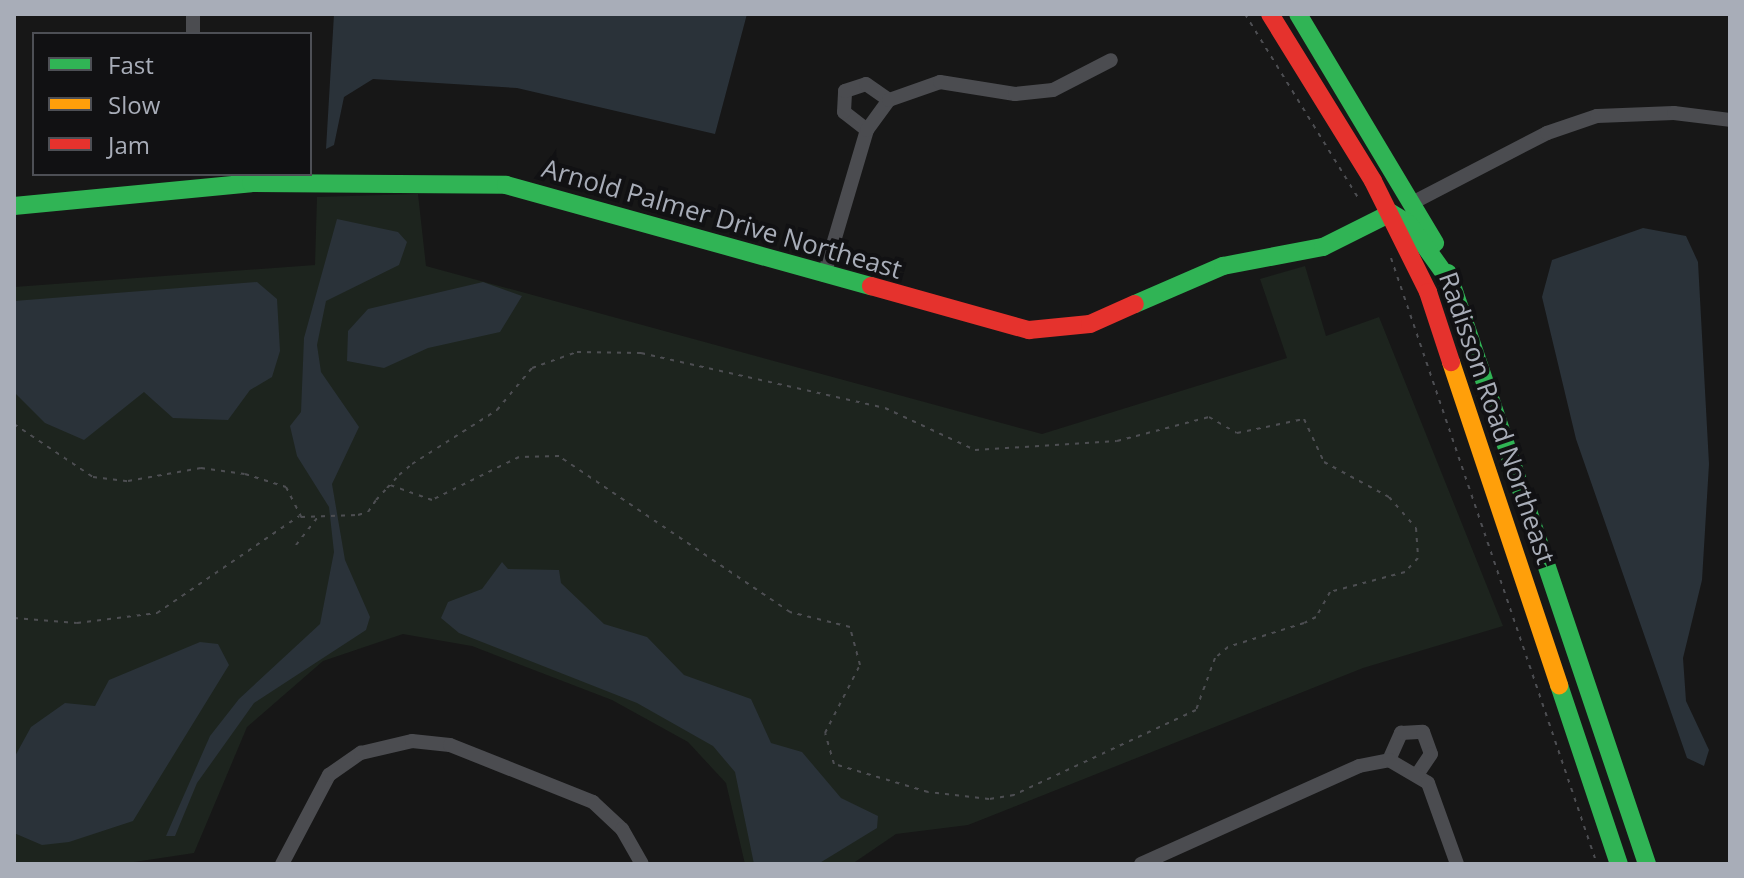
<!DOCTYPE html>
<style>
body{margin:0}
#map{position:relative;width:1744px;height:878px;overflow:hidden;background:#171717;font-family:"Open Sans",sans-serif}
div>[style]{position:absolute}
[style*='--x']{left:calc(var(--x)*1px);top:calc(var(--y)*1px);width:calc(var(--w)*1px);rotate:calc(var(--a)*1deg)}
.green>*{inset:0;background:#1d241e}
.water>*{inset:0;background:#2a3239}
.path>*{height:2px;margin-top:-1px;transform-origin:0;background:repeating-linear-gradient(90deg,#4d4e52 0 4px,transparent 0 10px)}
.street>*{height:14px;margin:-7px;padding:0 7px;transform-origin:7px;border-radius:7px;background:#4b4c50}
.fast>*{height:18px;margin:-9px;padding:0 9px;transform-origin:9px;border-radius:9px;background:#30b455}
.slow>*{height:18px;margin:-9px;padding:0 9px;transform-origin:9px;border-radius:9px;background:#ff9f0a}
.jam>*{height:18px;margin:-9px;padding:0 9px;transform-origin:9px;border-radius:9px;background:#e5322d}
span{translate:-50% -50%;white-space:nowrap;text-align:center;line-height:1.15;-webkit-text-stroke:8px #111113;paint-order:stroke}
.street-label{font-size:26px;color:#a8adb8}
.frame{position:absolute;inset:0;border:16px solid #a8adb8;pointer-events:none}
.legend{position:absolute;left:32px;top:32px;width:280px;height:144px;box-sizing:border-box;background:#111113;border:2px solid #4d4f55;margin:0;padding:10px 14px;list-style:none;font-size:24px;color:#a8adb8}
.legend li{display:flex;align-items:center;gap:16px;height:40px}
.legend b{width:40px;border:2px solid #4d4f55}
</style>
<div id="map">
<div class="green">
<i style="clip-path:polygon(418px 194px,426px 266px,1042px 434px,1287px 358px,1260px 279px,1305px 266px,1326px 336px,1379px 317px,1503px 626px,1363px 668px,968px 825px,896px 834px,852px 864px,745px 864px,726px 783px,688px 742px,612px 700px,472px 646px,403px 634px,323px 661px,247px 727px,194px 853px,121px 864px,14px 864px,14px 287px,315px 265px,317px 197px)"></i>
</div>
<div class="water">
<i style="clip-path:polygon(334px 14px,747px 14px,715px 134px,517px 88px,373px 79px,344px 97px,334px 145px,326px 149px)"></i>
<i style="clip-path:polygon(337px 219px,398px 232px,407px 242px,399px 265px,326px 301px,317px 345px,321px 372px,359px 427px,332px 484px,345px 560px,370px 617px,366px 630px,254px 703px,197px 783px,175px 836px,166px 836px,210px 736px,239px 699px,320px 624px,334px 552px,329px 507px,297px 456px,290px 426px,301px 412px,304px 338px)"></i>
<i style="clip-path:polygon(1643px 228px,1686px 236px,1698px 262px,1709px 464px,1702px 580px,1683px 658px,1686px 701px,1709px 750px,1704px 766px,1687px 758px,1576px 439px,1542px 297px,1552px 260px)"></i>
<i style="clip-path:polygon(257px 282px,277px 299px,280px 351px,272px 377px,250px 390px,228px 420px,173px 418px,144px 392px,84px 440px,45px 423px,14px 392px,14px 301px)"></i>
<i style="clip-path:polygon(483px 282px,522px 296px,500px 332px,428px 348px,384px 368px,347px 361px,348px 331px,368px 309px)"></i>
<i style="clip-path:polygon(502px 562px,508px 569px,559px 570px,561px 583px,604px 624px,647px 637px,684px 675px,751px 699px,771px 743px,802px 752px,841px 798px,878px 816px,877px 828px,818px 864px,754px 864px,735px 772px,713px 746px,637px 703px,459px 633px,441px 618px,448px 602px,482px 589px)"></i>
<i style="clip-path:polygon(200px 642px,218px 644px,229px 665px,133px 821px,69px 842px,42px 845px,14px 833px,14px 758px,31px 727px,65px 703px,95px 706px,109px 680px)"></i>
</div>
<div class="path">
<i style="--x:1245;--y:14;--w:217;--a:58.4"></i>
<i style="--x:1391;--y:258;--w:640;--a:71.23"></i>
<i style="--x:14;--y:424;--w:95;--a:33.9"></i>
<i style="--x:93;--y:477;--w:35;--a:7"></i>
<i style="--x:128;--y:481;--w:74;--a:-10.1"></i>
<i style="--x:201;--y:468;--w:44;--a:7.8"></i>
<i style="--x:245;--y:474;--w:43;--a:17.6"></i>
<i style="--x:286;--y:487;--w:34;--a:63"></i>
<i style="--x:301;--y:517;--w:57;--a:-2"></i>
<i style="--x:358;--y:515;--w:10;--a:-17"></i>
<i style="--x:368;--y:512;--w:14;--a:-56"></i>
<i style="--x:376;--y:500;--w:16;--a:-47"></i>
<i style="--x:387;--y:488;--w:18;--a:-47"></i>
<i style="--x:399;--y:475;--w:17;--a:-40"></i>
<i style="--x:412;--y:464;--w:101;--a:-32.4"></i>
<i style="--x:497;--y:410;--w:55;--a:-50.2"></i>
<i style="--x:532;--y:368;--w:48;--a:-19.6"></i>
<i style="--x:577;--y:352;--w:64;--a:0.9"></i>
<i style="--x:641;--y:353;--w:250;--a:12.7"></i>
<i style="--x:885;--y:408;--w:99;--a:25"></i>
<i style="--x:975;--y:450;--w:142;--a:-3.6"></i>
<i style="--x:1117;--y:441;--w:95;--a:-14.6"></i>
<i style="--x:1209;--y:417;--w:32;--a:30"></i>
<i style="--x:1237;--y:433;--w:68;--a:-11.8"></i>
<i style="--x:1304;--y:419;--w:47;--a:65.1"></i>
<i style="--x:1324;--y:462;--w:74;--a:28.3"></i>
<i style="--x:1389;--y:497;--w:41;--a:48.9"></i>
<i style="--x:1416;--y:528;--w:30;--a:86"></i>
<i style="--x:1418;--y:558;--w:19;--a:133"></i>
<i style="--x:1405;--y:572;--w:78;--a:165.1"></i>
<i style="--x:1330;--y:592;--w:29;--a:119"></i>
<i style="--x:1316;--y:617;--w:13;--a:153"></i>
<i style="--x:1304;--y:623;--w:80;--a:162.5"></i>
<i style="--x:1228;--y:647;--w:17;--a:140"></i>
<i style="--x:1215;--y:658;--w:55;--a:110.1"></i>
<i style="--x:1196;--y:710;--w:201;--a:155"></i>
<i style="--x:1014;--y:795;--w:25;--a:171"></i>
<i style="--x:989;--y:799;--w:61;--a:-173.5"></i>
<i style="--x:928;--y:792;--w:98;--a:-163.4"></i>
<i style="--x:834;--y:764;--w:32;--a:-106"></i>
<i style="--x:825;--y:733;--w:76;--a:-62.8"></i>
<i style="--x:860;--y:665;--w:39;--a:-105"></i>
<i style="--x:850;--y:627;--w:62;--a:-166"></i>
<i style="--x:790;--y:612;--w:279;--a:-146"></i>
<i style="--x:559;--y:456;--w:40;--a:178.6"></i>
<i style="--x:519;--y:457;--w:97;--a:153.7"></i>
<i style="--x:432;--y:500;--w:45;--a:-160.3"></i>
<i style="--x:296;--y:545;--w:34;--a:-52"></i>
<i style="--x:14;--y:618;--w:63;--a:4.5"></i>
<i style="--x:77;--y:623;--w:81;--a:-7.1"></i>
<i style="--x:157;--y:613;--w:172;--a:-34.3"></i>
</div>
<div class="street">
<i style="--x:193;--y:34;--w:20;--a:-90"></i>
<i style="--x:867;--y:130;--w:29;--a:-142"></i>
<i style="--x:844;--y:112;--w:21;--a:-87"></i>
<i style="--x:845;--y:91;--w:22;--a:-18"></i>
<i style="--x:866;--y:84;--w:28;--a:35"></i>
<i style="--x:1414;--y:202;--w:150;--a:-27.4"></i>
<i style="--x:1547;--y:133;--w:53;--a:-18.8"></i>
<i style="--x:1597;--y:116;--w:77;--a:-2.2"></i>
<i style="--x:1674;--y:113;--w:56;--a:7.1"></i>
<i style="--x:824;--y:275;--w:151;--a:-73.5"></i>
<i style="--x:867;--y:130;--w:37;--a:-54"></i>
<i style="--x:889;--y:100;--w:54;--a:-19.4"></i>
<i style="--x:940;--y:82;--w:76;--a:9.1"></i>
<i style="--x:1015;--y:94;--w:38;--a:-6"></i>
<i style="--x:1053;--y:90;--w:65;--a:-27.3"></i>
<i style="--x:1389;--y:760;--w:30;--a:-66"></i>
<i style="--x:1401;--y:733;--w:22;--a:-3"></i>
<i style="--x:1423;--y:732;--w:23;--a:70"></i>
<i style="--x:1431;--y:754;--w:23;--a:124"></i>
<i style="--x:282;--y:864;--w:101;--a:-62.2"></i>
<i style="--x:329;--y:775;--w:39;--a:-35"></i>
<i style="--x:361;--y:753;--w:52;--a:-13.2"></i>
<i style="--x:412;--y:741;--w:38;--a:6"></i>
<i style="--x:450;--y:745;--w:154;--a:21.7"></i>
<i style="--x:593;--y:802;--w:40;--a:43"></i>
<i style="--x:622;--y:829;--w:40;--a:60.3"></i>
<i style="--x:1141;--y:864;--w:239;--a:-24.2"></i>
<i style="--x:1359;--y:766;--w:31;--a:-11"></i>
<i style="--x:1389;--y:760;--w:45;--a:30.5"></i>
<i style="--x:1428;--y:783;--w:86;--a:70.3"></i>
</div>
<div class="fast">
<i style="--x:1298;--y:14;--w:267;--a:59.1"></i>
<i style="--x:14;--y:206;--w:238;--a:-5.5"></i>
<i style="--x:251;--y:183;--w:255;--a:0.4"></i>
<i style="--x:506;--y:185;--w:379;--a:15.5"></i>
<i style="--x:1448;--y:273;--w:624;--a:71.39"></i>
<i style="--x:1135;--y:304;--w:96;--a:-23.4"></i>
<i style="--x:1223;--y:266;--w:102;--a:-10.8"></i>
<i style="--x:1323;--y:247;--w:76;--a:-26.6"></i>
<i style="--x:1391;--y:213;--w:21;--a:31"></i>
<i style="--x:1409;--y:224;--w:74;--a:54.4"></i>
<i style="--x:1559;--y:685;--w:189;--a:71.5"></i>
</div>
<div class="slow">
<i style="--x:1451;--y:362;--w:341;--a:71.5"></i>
</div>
<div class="jam">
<i style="--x:1270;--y:14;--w:196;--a:58.3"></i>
<i style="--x:1373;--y:181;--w:124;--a:63.6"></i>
<i style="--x:1428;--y:292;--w:74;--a:71.8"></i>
<i style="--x:871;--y:286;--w:164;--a:15.6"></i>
<i style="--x:1029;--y:330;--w:61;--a:-5.6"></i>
<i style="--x:1090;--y:324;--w:49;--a:-24"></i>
</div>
<div class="street-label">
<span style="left:722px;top:219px;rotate:16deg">Arnold Palmer Drive Northeast</span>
<span style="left:1497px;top:418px;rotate:71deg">Radisson Road Northeast</span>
</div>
<div class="frame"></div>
<ul class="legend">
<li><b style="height:10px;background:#30b455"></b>Fast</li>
<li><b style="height:10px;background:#ff9f0a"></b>Slow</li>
<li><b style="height:10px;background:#e5322d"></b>Jam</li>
</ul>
</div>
